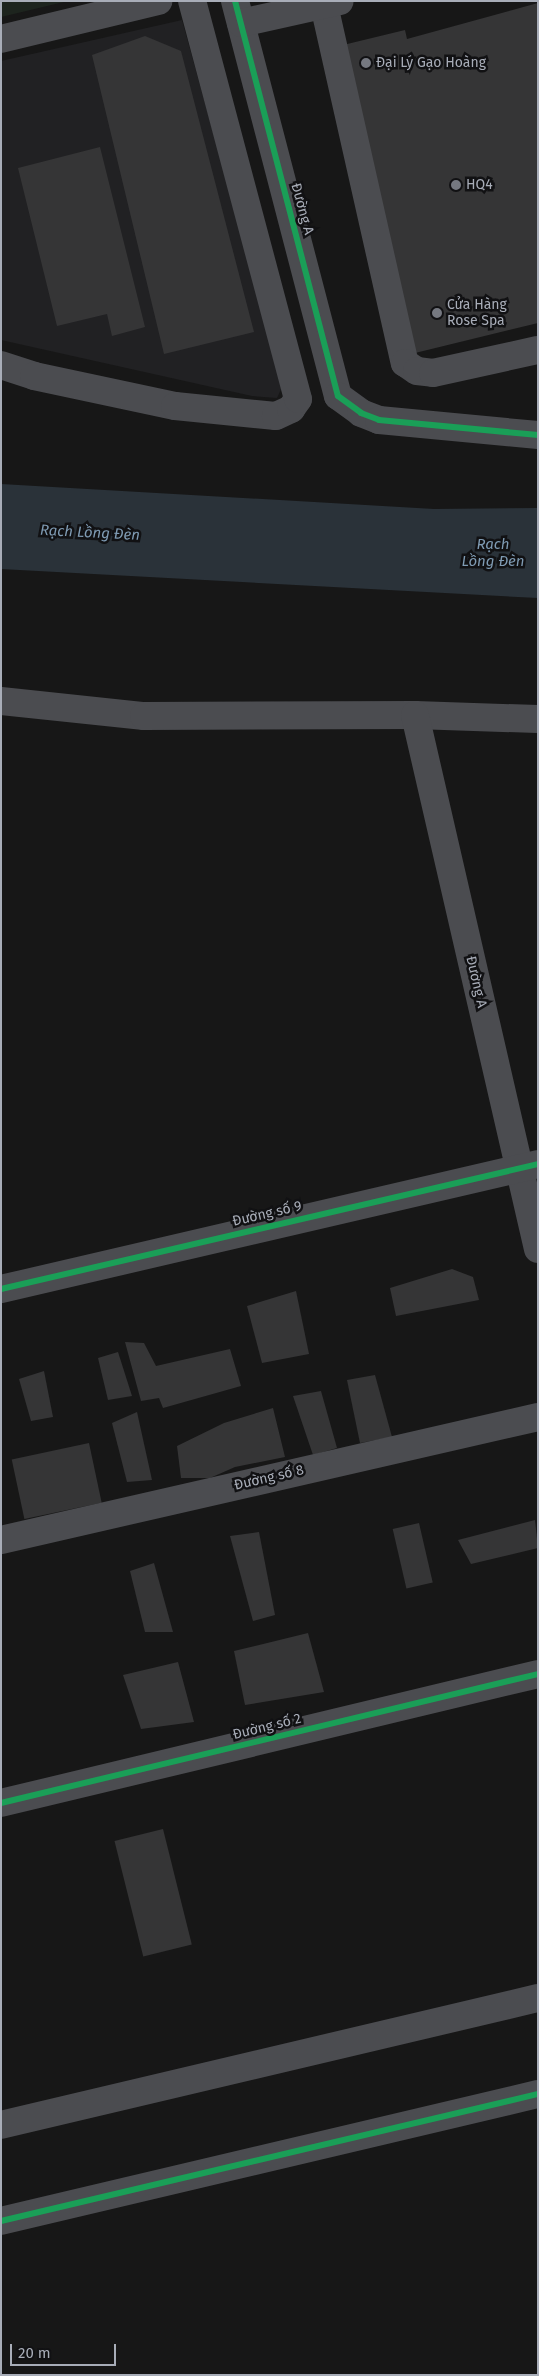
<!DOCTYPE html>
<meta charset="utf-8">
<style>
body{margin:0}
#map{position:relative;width:539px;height:2376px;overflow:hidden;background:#171717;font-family:"Fira Sans",sans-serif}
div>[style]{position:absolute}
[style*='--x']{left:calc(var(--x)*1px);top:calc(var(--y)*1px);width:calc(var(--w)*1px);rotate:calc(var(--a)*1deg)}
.built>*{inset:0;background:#212123}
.green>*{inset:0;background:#1d241e}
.water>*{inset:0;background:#2a3239}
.building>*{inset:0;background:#353536;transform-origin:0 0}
.minor>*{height:28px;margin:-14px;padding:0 14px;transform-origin:14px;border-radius:14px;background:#4b4c50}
.cycleway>*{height:6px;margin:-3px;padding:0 3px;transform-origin:3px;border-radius:3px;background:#1a9f57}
.dots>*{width:14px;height:14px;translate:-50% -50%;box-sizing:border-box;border:2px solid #111113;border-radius:50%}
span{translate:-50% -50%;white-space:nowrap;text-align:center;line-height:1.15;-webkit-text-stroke:5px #111113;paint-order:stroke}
.poi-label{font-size:14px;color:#a8adb8}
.left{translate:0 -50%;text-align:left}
.street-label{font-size:14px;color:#a8adb8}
.water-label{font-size:15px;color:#7f9bb3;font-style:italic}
.frame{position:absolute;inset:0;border:2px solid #a8adb8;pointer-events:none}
.scale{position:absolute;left:10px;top:2344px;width:106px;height:22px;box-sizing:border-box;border:2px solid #a8adb8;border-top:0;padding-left:6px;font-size:15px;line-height:18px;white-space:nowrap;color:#a8adb8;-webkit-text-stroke:4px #111113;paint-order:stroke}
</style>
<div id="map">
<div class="built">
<i style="clip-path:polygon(182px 20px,283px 385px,277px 398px,252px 396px,1px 340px,1px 61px)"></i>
</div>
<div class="green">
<i style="clip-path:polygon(1px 1px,68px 1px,1px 17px)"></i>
</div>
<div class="water">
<i style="clip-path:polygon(1px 484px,434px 509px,538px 508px,538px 598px,1px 569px)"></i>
</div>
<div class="building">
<i style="clip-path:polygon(538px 3px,538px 323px,415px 353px,339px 46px,405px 30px,407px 39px)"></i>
<i style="clip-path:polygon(145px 36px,181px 51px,254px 332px,164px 354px,92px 55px)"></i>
<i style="clip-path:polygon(100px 147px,145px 327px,112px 336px,107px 314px,57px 326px,18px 168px)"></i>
<i style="clip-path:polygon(452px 1269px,473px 1277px,479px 1300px,396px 1316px,390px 1288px)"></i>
<i style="clip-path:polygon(296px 1291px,309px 1354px,262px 1363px,247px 1306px)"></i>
<i style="clip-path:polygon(125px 1342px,144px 1343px,156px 1366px,230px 1349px,241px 1386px,163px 1408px,159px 1398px,141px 1401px)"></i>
<i style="clip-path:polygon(118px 1352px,132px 1396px,108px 1400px,98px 1358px)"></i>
<i style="clip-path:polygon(44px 1371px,53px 1417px,31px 1421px,19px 1379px)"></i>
<i style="clip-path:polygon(375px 1375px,392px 1437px,360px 1443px,347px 1380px)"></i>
<i style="clip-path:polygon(321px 1391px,337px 1448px,313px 1455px,293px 1396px)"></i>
<i style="clip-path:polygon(273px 1408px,285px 1457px,235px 1467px,210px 1478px,181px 1478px,177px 1446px,224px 1423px)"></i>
<i style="clip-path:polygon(137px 1412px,152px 1480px,127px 1482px,112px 1423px)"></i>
<i style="left:89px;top:1443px;width:61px;height:79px;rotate:78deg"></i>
<i style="clip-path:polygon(535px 1520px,538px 1548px,471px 1564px,458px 1540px)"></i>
<i style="left:419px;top:1523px;width:61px;height:27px;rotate:77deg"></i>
<i style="clip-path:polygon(259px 1532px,275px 1615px,253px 1621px,230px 1536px)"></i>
<i style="clip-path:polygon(154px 1563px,173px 1632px,145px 1632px,130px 1571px)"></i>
<i style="clip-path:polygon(308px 1633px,324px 1692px,245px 1705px,234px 1651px)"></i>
<i style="clip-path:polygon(178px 1662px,194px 1722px,141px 1729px,123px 1675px)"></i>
<i style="left:163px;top:1829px;width:119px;height:50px;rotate:76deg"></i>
</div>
<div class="minor">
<i style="--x:235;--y:1;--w:408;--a:75.4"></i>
<i style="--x:338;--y:396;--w:29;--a:36"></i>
<i style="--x:361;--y:413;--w:19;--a:21"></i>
<i style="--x:379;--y:420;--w:160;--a:5.4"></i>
<i style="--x:324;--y:5;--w:367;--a:77.3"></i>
<i style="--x:405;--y:363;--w:14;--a:34"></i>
<i style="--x:417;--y:371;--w:16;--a:7"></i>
<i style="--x:433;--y:373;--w:107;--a:-12.4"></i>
<i style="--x:241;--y:23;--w:101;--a:-12.5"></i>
<i style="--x:1;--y:39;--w:162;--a:-13.6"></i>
<i style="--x:1;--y:365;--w:35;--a:18"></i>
<i style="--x:34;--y:376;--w:144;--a:12"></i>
<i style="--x:175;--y:406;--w:101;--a:5.7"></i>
<i style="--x:276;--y:416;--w:17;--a:-25"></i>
<i style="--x:291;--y:409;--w:12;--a:-55"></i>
<i style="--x:298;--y:399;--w:412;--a:-104.9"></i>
<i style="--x:1;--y:701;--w:144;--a:6"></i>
<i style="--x:144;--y:716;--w:271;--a:-0.2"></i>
<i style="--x:415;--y:715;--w:123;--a:1.9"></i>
<i style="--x:415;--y:715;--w:548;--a:77.03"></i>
<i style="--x:1;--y:1289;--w:551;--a:-13.1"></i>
<i style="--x:1;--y:1540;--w:551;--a:-12.9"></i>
<i style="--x:1;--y:1803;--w:552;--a:-13.51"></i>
<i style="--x:1;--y:2125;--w:552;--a:-13.31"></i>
<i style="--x:1;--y:2221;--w:552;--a:-13.31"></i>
</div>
<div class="cycleway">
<i style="--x:235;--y:1;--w:408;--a:75.4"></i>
<i style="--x:338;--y:396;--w:29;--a:36"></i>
<i style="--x:361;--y:413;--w:19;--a:21"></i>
<i style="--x:379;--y:420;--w:160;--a:5.4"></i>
<i style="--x:1;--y:1289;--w:551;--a:-13.1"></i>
<i style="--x:1;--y:1803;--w:552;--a:-13.51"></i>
<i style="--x:1;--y:2221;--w:552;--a:-13.31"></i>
</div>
<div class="dots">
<i style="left:366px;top:63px;background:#757880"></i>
<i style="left:456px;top:185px;background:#757880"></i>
<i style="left:437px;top:313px;background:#757880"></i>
</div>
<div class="poi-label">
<span class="left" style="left:376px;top:63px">Đại Lý Gạo Hoàng</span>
<span class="left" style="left:466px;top:185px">HQ4</span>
<span class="left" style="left:447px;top:313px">Cửa Hàng<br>Rose Spa</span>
</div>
<div class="street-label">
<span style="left:302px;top:209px;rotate:75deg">Đường A</span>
<span style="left:476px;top:982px;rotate:77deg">Đường A</span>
<span style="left:267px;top:1214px;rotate:-13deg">Đường số 9</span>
<span style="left:269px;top:1478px;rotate:-13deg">Đường số 8</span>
<span style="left:267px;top:1727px;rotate:-14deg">Đường số 2</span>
</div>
<div class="water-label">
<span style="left:90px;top:533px;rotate:3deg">Rạch Lồng Đèn</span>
<span style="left:493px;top:553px">Rạch<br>Lồng Đèn</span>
</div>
<div class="frame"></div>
<div class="scale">20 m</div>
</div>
